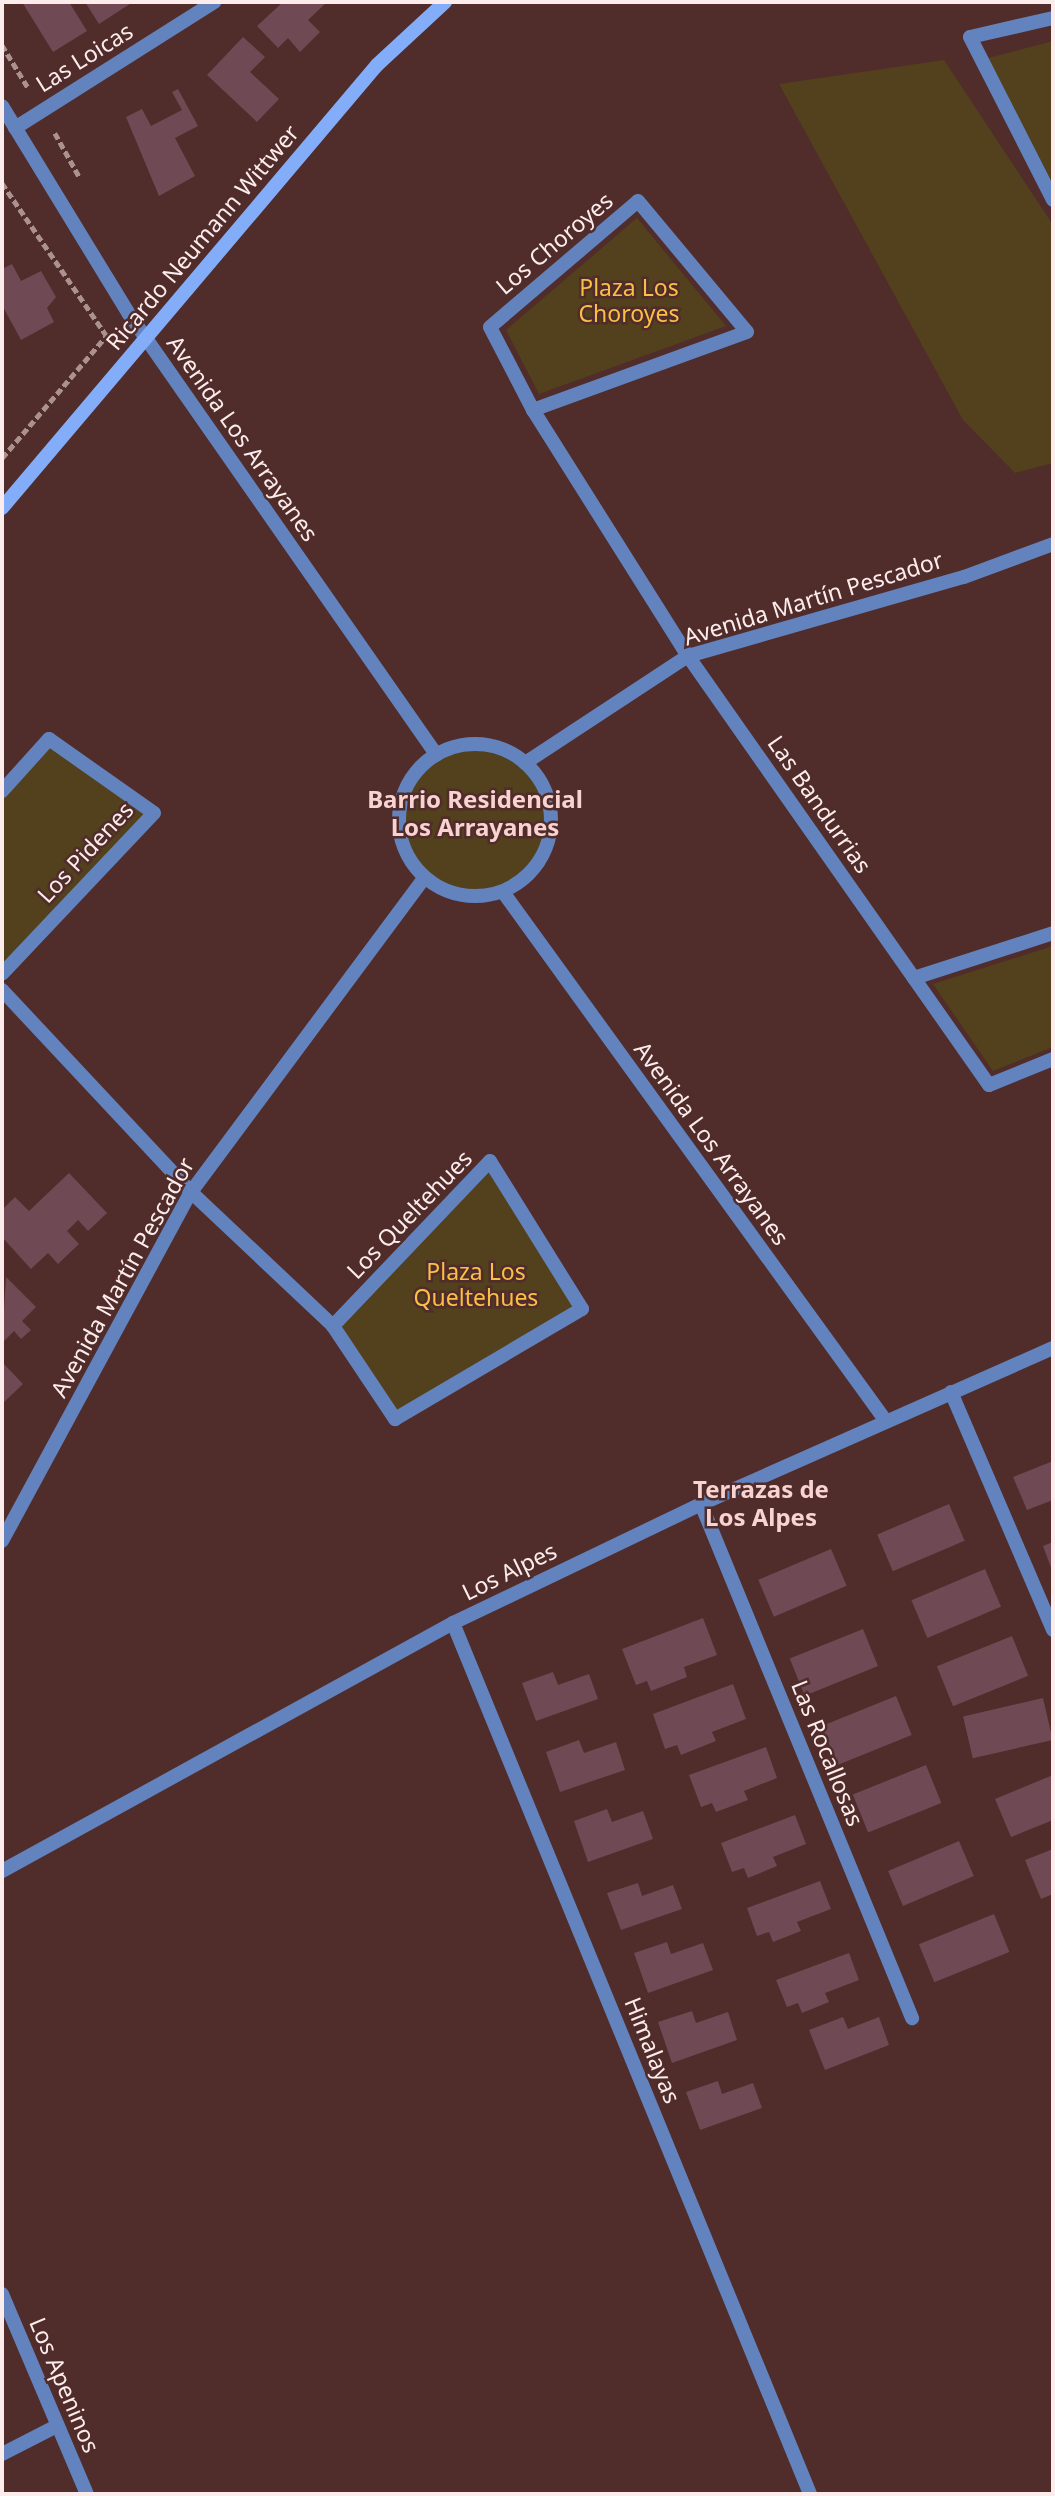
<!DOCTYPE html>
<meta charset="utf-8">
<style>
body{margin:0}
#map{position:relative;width:1055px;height:2496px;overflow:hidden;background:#502c2b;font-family:"Noto Sans",sans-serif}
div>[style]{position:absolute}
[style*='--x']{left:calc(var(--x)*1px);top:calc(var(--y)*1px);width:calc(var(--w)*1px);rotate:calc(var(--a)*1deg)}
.green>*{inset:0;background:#53401d}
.round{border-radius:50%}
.building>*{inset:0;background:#6f4953;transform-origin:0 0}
.path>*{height:4.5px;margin-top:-2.25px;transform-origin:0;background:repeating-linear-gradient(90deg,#ab9291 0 7px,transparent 0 10.5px)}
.street>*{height:14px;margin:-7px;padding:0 7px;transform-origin:7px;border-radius:7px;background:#6383be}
.street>.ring{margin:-7px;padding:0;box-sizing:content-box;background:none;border:14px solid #6383be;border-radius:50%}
.secondary>*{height:14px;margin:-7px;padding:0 7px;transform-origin:7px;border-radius:7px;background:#84adf9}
span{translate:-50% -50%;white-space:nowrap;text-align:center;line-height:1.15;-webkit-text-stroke:5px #502c2b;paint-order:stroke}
.street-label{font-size:23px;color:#fcedec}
.park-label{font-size:23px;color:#fabf44}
.neighbourhood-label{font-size:24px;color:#f9d3d1;font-weight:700}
.frame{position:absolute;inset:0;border:4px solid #fcedec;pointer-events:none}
</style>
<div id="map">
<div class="green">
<i style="clip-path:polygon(1053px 41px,1053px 177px,1050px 179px,988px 58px)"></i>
<i style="clip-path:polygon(944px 60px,1053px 225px,1053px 463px,1015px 473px,963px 420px,779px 84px)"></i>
<i style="clip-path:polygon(637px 218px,726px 326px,539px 394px,506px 330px)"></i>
<i style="clip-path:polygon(50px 746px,147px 813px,2px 967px,2px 798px)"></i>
<i class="round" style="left:405px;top:750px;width:140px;height:140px"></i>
<i style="clip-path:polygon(1053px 946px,1053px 1047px,993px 1071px,933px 984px)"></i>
<i style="clip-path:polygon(490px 1170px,574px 1307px,397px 1411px,339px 1326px)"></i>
</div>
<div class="building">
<i style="clip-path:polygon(22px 2px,69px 2px,87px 31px,53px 52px)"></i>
<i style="clip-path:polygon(85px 2px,133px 2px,99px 24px)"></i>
<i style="clip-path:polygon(283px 2px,327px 2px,308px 20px,320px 32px,300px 52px,288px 38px,278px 48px,257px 26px)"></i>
<i style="clip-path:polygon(243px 37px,265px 57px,250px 72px,279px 99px,257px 122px,207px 75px)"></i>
<i style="clip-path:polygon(178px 89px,198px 126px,175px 138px,195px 176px,159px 196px,126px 117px,142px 109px,151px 126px,182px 110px,172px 92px)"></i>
<i style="clip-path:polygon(12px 264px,21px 281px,41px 271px,56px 297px,47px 308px,54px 322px,21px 340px,2px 305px,2px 269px)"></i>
<i style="clip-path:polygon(69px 1173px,107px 1213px,88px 1231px,78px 1220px,67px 1231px,79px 1244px,58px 1264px,48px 1253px,31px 1269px,2px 1237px,2px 1210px,15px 1197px,29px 1211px)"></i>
<i style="clip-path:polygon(6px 1277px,36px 1307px,22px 1321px,31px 1330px,21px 1339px,14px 1331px,2px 1343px)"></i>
<i style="clip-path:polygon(2px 1362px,23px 1384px,2px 1404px)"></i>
<i style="clip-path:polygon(1053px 1461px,1053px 1500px,1027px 1510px,1013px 1477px)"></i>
<i style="left:949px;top:1504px;width:40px;height:78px;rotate:67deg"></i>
<i style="clip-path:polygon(1053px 1542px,1053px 1573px,1043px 1546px)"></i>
<i style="left:831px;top:1549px;width:40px;height:79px;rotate:67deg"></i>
<i style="left:985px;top:1569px;width:41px;height:80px;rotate:67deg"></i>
<i style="clip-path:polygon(703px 1618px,717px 1655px,684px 1667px,687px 1677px,651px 1691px,647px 1681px,636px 1685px,622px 1649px)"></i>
<i style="left:863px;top:1629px;width:40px;height:79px;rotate:68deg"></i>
<i style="left:1012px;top:1636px;width:43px;height:81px;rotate:68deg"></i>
<i style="clip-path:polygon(553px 1672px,558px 1685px,589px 1674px,598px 1699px,536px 1721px,522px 1683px)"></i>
<i style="clip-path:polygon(733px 1684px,746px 1719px,712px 1732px,716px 1741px,681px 1755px,677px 1745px,665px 1749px,653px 1714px)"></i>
<i style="left:896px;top:1696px;width:42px;height:80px;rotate:68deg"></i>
<i style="left:1043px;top:1698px;width:43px;height:82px;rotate:77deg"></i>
<i style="clip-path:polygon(579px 1740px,584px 1753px,616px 1742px,625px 1770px,560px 1792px,546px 1752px)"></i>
<i style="clip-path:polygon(766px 1747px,777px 1778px,744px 1791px,748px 1800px,716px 1812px,712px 1803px,701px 1807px,689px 1775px)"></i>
<i style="left:926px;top:1765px;width:41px;height:79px;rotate:68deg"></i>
<i style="clip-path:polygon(1053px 1775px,1053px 1820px,1011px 1837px,995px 1799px)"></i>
<i style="clip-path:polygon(607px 1809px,612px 1822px,643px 1811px,653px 1839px,588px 1862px,574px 1821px)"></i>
<i style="clip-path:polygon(795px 1815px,806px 1844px,773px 1857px,777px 1866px,748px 1878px,744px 1868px,732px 1872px,721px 1843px)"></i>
<i style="left:959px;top:1841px;width:38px;height:77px;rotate:67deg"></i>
<i style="clip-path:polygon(1053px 1849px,1053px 1894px,1041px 1899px,1025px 1860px)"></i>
<i style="clip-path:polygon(820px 1881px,831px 1909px,797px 1922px,801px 1931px,773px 1942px,769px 1932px,757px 1936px,747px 1908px)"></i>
<i style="clip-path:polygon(638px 1883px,642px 1896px,673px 1885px,682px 1909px,621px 1930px,607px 1893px)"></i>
<i style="left:994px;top:1914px;width:41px;height:81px;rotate:68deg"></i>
<i style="clip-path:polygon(667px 1942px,671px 1954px,703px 1943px,713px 1970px,648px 1993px,634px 1953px)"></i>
<i style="clip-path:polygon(849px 1953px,859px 1980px,825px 1993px,829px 2002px,802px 2013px,798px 2003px,787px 2007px,776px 1980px)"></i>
<i style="clip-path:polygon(692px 2011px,696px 2023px,728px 2012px,737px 2040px,672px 2063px,658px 2022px)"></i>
<i style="clip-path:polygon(843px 2017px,848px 2029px,879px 2017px,889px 2045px,825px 2070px,809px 2030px)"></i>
<i style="clip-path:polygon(718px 2081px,722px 2094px,753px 2083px,762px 2108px,700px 2130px,686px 2092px)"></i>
</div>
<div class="path">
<i style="--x:2;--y:45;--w:52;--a:58.5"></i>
<i style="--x:55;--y:133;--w:51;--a:60.9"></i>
<i style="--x:2;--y:183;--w:193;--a:55.6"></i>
<i style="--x:2;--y:458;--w:163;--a:-49.5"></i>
</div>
<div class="street">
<i style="--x:1053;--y:18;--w:85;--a:167.1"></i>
<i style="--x:970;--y:37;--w:183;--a:63"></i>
<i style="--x:2;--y:106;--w:244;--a:58.6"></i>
<i style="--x:129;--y:314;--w:537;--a:55.1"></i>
<i style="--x:15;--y:128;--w:236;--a:-32.3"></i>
<i style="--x:638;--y:201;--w:170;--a:50.2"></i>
<i style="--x:747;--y:332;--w:228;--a:160"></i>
<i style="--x:533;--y:410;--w:93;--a:-117.4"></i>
<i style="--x:490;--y:327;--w:194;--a:-40.4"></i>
<i style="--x:533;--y:410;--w:291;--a:57.8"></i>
<i style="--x:688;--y:656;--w:524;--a:54.95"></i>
<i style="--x:989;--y:1085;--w:69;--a:-22.1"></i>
<i class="ring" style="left:399px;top:744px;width:138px;height:138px"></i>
<i style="--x:525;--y:763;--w:195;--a:-33.3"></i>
<i style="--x:688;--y:656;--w:287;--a:-16"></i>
<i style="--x:964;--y:577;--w:95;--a:-20.3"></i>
<i style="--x:2;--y:791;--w:70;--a:-47.9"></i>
<i style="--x:49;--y:739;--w:128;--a:35.2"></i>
<i style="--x:154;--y:813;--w:221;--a:133.4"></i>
<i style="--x:503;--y:892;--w:652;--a:54.11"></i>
<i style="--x:914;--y:978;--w:146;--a:-17.9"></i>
<i style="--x:2;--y:990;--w:277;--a:46.9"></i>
<i style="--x:191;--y:1192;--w:195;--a:43.3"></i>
<i style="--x:333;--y:1326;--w:112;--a:56.3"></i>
<i style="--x:395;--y:1419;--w:217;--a:-30.5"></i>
<i style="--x:582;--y:1309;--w:174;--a:-121.9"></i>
<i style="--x:490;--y:1161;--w:228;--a:133.6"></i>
<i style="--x:951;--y:1392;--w:259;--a:66.8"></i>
<i style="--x:701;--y:1504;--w:556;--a:67.68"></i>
<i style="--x:2;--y:1541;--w:397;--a:-61.6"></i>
<i style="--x:191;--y:1192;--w:391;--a:-53.4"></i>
<i style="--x:453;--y:1623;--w:941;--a:67.71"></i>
<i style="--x:2;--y:1871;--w:515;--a:-28.81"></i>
<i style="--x:453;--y:1623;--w:275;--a:-25.6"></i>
<i style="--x:701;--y:1504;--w:385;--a:-23.9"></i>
<i style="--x:2;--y:2294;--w:217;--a:67"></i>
<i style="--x:2;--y:2454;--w:62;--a:-27"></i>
</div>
<div class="secondary">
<i style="--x:2;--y:508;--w:580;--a:-49.75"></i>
<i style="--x:377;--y:65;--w:93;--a:-42.8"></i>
</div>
<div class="street-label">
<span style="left:84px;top:57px;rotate:-32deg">Las Loicas</span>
<span style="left:202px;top:237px;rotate:-50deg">Ricardo Neumann Wittwer</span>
<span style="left:554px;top:243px;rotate:-40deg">Los Choroyes</span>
<span style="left:243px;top:438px;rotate:55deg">Avenida Los Arrayanes</span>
<span style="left:813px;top:598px;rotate:-17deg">Avenida Martín Pescador</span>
<span style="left:820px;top:804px;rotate:55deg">Las Bandurrias</span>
<span style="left:85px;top:852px;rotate:-47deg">Los Pidenes</span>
<span style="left:712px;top:1143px;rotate:54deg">Avenida Los Arrayanes</span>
<span style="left:409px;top:1214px;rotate:-46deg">Los Queltehues</span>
<span style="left:122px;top:1277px;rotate:-61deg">Avenida Martín Pescador</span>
<span style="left:509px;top:1571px;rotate:-26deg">Los Alpes</span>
<span style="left:828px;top:1753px;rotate:68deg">Las Rocallosas</span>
<span style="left:653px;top:2050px;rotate:68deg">Himalayas</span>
<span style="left:65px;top:2385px;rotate:67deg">Los Apeninos</span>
</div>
<div class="park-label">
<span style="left:629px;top:300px">Plaza Los<br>Choroyes</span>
<span style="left:476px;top:1284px">Plaza Los<br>Queltehues</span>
</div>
<div class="neighbourhood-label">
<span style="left:475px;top:813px">Barrio Residencial<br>Los Arrayanes</span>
<span style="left:761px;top:1503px">Terrazas de<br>Los Alpes</span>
</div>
<div class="frame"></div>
</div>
